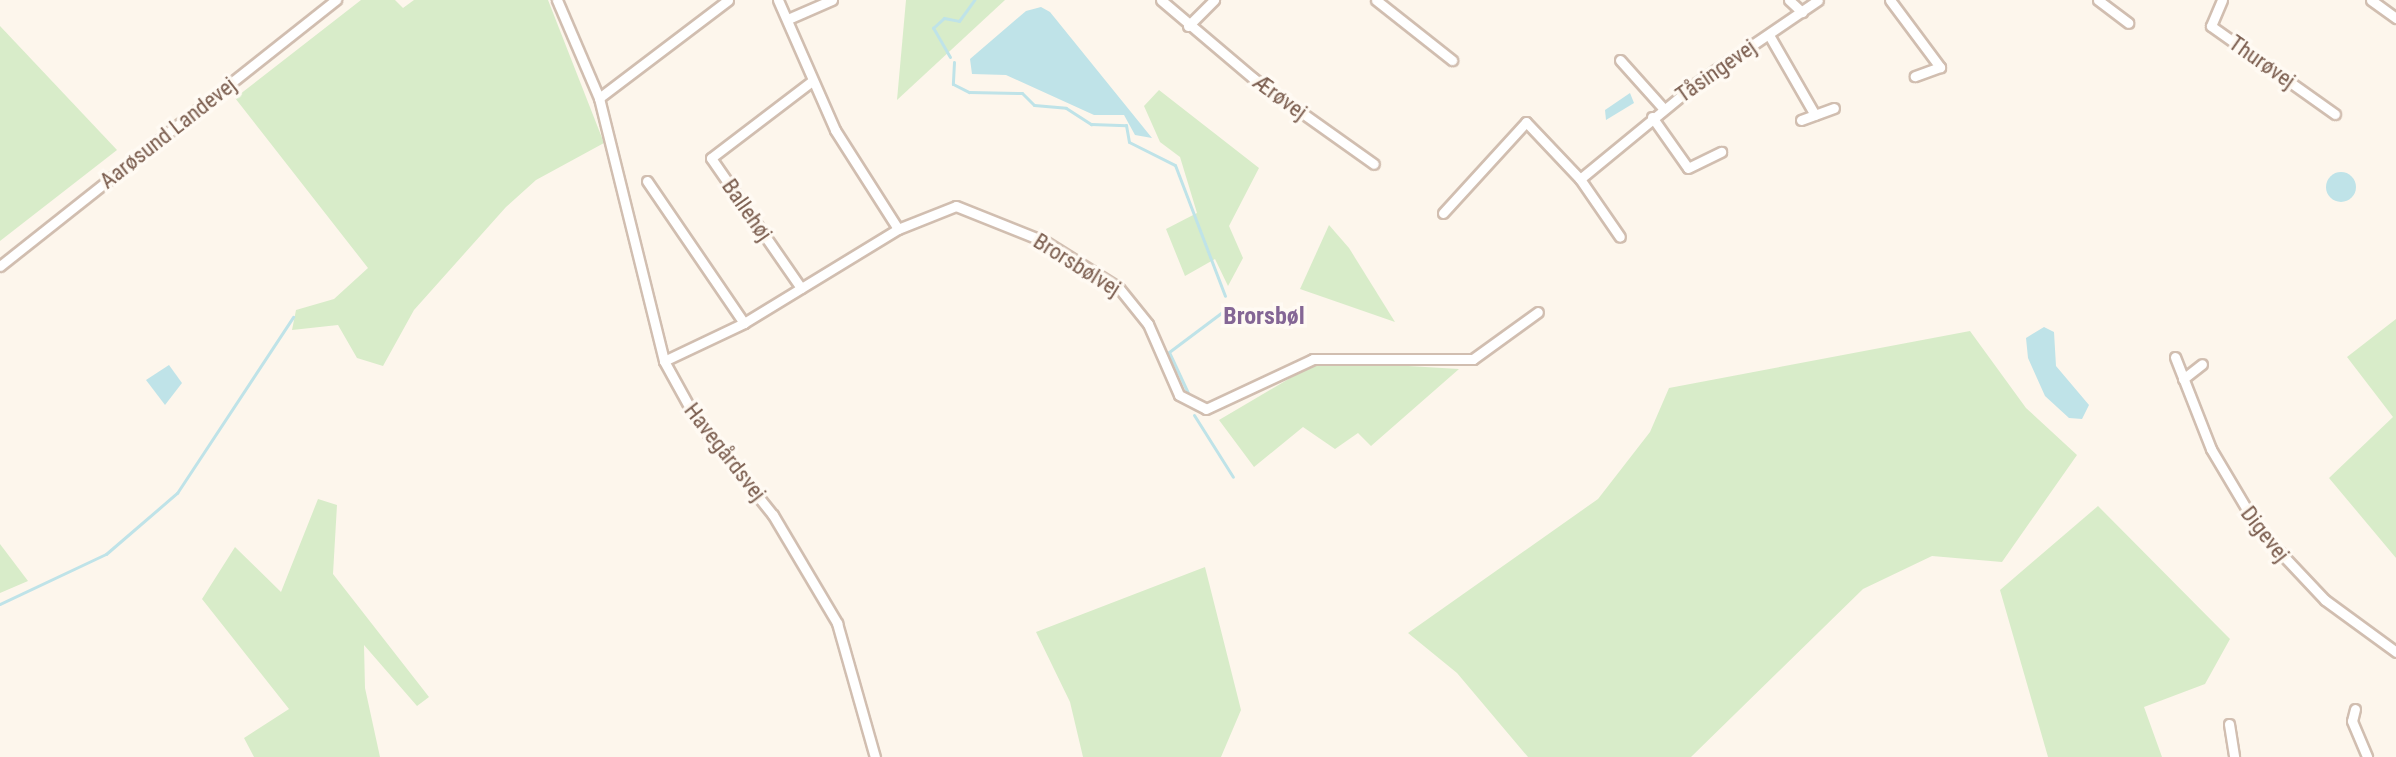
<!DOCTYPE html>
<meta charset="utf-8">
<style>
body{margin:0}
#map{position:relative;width:2396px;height:757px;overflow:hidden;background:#fdf6ec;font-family:"Roboto Condensed",sans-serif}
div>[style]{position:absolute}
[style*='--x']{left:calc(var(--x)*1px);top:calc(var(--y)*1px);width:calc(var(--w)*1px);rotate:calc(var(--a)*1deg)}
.green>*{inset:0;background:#d8ecc9}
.water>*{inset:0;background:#bfe3e8}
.round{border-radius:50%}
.stream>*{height:3px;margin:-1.5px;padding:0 1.5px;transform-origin:1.5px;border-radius:1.5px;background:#bfe3e8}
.roads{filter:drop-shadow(2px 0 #d1beb0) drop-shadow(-2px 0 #d1beb0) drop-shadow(0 2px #d1beb0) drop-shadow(0 -2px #d1beb0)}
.minor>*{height:9px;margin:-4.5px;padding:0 4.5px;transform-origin:4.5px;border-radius:4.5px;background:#fff}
span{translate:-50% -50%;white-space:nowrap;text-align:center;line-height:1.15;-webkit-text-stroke:7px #fffaf3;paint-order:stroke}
.street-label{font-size:22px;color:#7a5c4d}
.neighbourhood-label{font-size:24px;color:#846695;font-weight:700}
</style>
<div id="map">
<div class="green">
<i style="clip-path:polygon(361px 0,395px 0,403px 8px,414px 0,548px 0,604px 143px,536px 180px,506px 207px,414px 310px,383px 366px,357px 358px,338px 325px,292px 330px,296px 310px,334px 299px,368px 268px,235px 98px)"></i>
<i style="clip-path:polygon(906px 0,1005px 0,897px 100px)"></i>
<i style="clip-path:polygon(0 26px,117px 150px,0 241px)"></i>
<i style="clip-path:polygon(1159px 90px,1259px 168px,1229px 226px,1243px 258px,1228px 286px,1215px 259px,1185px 276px,1166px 229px,1197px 213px,1180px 157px,1160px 142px,1144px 106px)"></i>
<i style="clip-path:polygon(1329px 225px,1349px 248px,1395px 322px,1300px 289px)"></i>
<i style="clip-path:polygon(2396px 319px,2396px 558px,2329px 478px,2393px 417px,2347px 357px)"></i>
<i style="clip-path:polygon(1970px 331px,2026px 408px,2077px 455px,2002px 562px,1932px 556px,1863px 589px,1691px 757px,1528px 757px,1457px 673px,1408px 633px,1598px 499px,1650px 432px,1669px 388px)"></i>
<i style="clip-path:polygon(1341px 362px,1459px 369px,1371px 446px,1358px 433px,1335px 449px,1303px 427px,1254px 467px,1219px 420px,1314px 364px)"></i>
<i style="clip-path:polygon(318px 499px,337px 505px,333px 574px,429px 697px,417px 706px,364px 645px,365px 688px,380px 757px,254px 757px,244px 738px,289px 709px,202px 599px,235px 547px,281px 592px)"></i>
<i style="clip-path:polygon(2098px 506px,2230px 639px,2205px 684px,2144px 707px,2162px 757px,2048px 757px,2000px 590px)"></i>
<i style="clip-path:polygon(0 544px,28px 581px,0 593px)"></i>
<i style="clip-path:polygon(1205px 567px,1241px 710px,1221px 757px,1083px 757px,1070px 702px,1036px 632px)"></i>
</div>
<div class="water">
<i style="clip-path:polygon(1041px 7px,1050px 12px,1152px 138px,1135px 135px,1124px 115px,1094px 115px,1006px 75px,972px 74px,970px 59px,1026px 11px)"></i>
<i style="clip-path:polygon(1630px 93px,1634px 103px,1606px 120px,1605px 110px)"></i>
<i class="round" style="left:2326px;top:172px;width:30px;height:30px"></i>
<i style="clip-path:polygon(2044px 327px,2054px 332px,2056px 366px,2089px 405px,2082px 419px,2069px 418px,2045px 396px,2028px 358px,2026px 338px)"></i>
<i style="clip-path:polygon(169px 365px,182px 383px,165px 405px,146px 380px)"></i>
</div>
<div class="stream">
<i style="--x:950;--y:57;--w:34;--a:-120"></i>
<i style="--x:933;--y:28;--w:15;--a:-42"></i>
<i style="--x:944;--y:18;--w:15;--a:11"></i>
<i style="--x:959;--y:21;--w:26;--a:-54"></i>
<i style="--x:954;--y:62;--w:22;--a:93"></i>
<i style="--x:953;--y:84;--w:18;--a:27"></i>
<i style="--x:969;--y:92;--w:53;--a:1.1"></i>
<i style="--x:1022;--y:93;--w:17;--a:45"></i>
<i style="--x:1034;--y:105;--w:32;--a:5"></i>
<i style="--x:1066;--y:108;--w:30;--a:33"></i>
<i style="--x:1091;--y:124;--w:35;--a:2"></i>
<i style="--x:1126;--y:125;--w:17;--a:80"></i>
<i style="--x:1129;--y:142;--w:51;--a:26.6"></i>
<i style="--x:1175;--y:165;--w:140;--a:69.1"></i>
<i style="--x:1188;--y:393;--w:45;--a:-114.9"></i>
<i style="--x:1169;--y:352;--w:70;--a:-36.9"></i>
<i style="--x:1194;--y:415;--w:73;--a:57.8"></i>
<i style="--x:0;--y:604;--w:117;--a:-25.3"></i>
<i style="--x:106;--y:554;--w:94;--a:-40.7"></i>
<i style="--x:177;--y:493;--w:211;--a:-56.6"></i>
</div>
<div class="roads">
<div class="minor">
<i style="--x:557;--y:0;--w:107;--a:66.8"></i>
<i style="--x:599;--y:98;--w:271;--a:76.1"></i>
<i style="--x:664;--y:361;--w:66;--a:61.1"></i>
<i style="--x:696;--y:419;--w:123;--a:51.3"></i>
<i style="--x:773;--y:515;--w:126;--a:59.3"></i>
<i style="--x:837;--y:623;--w:139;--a:74.2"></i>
<i style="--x:778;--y:0;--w:142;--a:66.3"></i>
<i style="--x:835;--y:130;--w:117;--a:57.5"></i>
<i style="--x:1161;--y:0;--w:121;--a:40.3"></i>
<i style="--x:1253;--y:78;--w:148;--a:35.4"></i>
<i style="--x:1376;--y:0;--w:97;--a:38.3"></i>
<i style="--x:1789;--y:0;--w:18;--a:43"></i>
<i style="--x:1890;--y:0;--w:84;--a:53.3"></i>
<i style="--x:1940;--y:67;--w:27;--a:160"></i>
<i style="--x:2098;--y:0;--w:38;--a:37"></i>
<i style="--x:2222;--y:0;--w:28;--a:113"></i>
<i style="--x:2211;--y:26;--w:152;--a:35.4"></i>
<i style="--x:2371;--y:0;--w:31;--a:36"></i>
<i style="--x:788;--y:19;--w:48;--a:-23.4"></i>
<i style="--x:1188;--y:26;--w:37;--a:-45"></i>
<i style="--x:1769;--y:35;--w:92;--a:60.1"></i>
<i style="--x:1620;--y:60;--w:64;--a:48.1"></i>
<i style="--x:599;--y:98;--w:162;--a:-37.2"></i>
<i style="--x:1652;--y:117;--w:62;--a:54.8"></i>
<i style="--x:1688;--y:168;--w:37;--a:-26"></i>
<i style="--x:1801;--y:120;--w:35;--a:-20"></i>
<i style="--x:1580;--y:179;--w:153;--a:-39.4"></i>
<i style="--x:1698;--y:82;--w:145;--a:-34.3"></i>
<i style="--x:647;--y:181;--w:172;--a:55.7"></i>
<i style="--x:1443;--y:213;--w:123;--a:-47.6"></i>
<i style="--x:1526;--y:122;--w:79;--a:46.5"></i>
<i style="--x:1580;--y:179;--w:70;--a:55.4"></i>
<i style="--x:0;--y:266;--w:429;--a:-38.4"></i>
<i style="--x:801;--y:288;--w:158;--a:-124.7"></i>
<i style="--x:711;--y:158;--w:127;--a:-37.3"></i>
<i style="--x:2175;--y:357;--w:99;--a:68.6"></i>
<i style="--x:2211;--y:449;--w:94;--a:59.3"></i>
<i style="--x:2259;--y:530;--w:96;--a:46.7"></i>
<i style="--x:2325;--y:600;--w:88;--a:36.2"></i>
<i style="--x:664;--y:361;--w:89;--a:-25.4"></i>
<i style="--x:744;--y:323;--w:180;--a:-31.4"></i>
<i style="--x:898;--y:229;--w:62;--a:-21.6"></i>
<i style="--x:956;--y:206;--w:97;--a:21.8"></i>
<i style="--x:1046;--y:242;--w:86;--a:32.2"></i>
<i style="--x:1119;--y:288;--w:46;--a:51.1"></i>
<i style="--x:1148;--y:324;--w:77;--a:66.4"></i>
<i style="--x:1179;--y:395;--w:30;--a:27"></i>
<i style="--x:1206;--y:409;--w:118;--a:-25"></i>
<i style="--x:1313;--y:359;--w:160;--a:0"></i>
<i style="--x:1473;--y:359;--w:80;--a:-35.9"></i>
<i style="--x:2183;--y:379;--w:24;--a:-38"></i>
<i style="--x:2355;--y:709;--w:12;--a:104"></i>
<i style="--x:2352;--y:721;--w:39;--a:67"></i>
<i style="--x:2229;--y:724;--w:33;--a:81"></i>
</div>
</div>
<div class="street-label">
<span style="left:2262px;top:62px;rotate:35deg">Thurøvej</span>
<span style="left:1716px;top:71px;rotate:-35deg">Tåsingevej</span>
<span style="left:1280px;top:97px;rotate:36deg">Ærøvej</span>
<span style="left:168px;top:133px;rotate:-38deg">Aarøsund Landevej</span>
<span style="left:747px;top:210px;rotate:55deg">Ballehøj</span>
<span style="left:1077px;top:265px;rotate:32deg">Brorsbølvej</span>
<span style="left:725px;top:452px;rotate:52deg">Havegårdsvej</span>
<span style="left:2265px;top:534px;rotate:52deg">Digevej</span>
</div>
<div class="neighbourhood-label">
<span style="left:1264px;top:317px">Brorsbøl</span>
</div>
</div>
